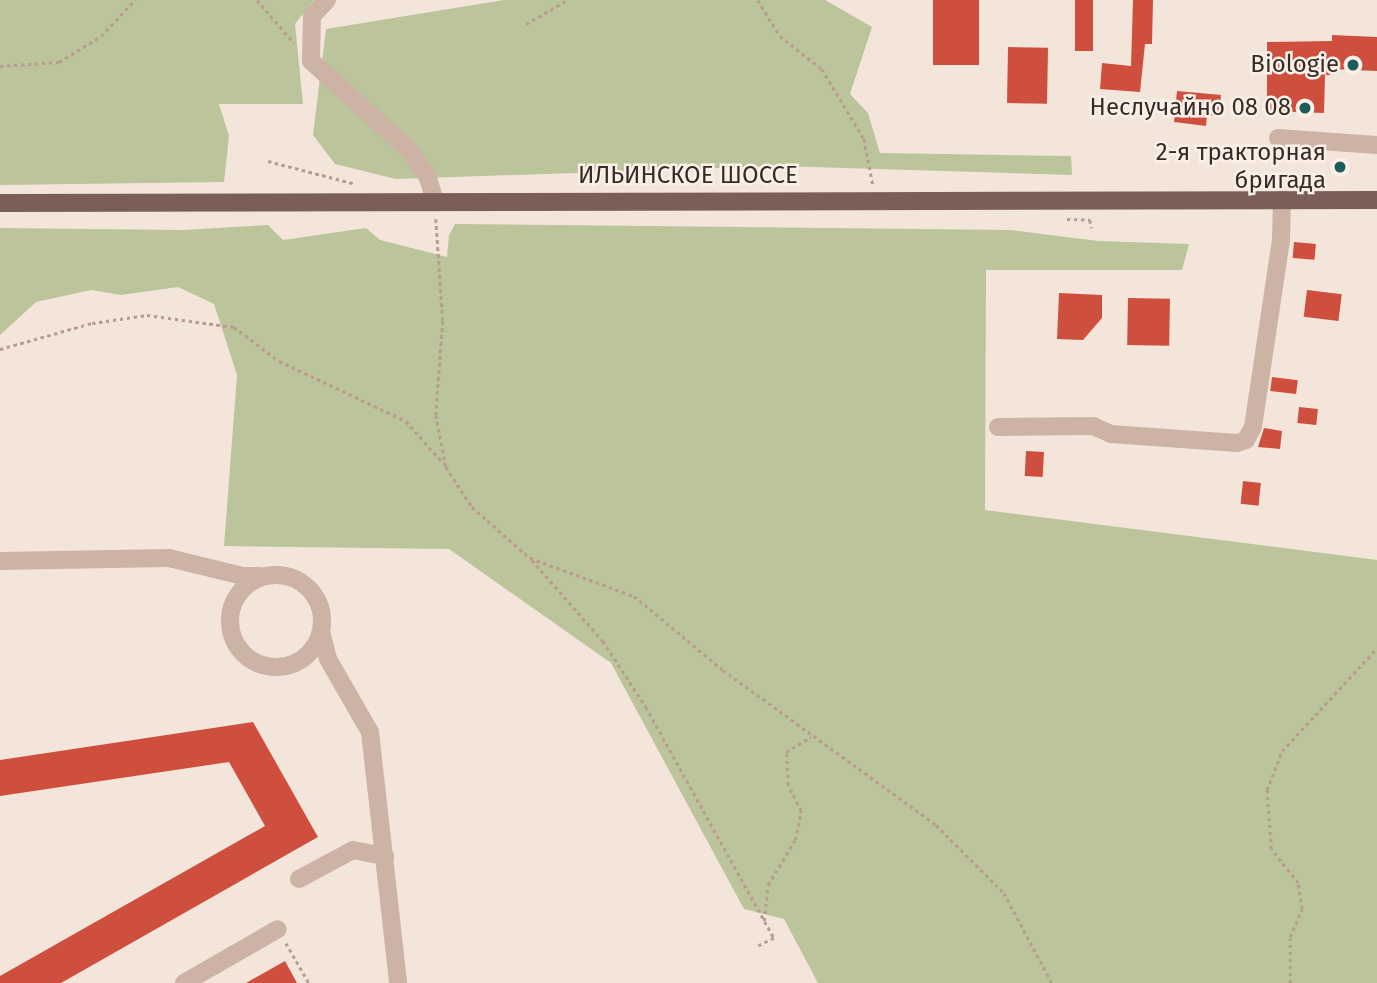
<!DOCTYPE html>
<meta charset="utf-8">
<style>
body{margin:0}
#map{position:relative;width:1377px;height:983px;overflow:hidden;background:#f4e5db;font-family:"Fira Sans",sans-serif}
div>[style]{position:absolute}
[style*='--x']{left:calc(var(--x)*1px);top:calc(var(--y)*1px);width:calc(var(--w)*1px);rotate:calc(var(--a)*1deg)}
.green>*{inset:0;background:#bbc49a}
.building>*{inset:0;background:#cf4f3e;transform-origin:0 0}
.path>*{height:2.5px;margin-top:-1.25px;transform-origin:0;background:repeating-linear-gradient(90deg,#b99c90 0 3.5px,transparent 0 7px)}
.minor>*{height:18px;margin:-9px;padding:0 9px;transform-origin:9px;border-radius:9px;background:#cdb3a6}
.minor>.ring{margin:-9px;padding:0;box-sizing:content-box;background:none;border:18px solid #cdb3a6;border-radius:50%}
.major>*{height:18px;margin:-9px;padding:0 9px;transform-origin:9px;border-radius:9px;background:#7b5f57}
.dots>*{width:19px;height:19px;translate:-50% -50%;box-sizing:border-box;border:4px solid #fbf0e8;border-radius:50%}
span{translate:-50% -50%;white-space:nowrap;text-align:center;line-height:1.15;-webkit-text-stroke:5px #fbf0e8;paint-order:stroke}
.poi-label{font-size:24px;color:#382b27}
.right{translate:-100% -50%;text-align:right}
.street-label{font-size:24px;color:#382b27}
</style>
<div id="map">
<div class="green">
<i style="clip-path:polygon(0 0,314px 0,295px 24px,303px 104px,219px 104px,229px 136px,224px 182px,0 185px)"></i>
<i style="clip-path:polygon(504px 0,825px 0,872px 27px,850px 94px,868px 113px,880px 153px,1071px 156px,1072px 175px,778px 166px,396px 179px,335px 164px,313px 135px,326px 29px)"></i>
<i style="clip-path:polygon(455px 224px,1011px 230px,1098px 241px,1189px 244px,1182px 270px,986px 270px,985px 510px,1377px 560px,1377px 983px,818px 983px,784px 919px,744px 909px,611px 663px,449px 549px,224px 546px,237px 375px,214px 304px,178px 287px,121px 295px,91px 290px,36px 302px,0 335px,0 228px,183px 230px,268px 225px,283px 240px,366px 228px,380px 240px,447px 257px,449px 235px)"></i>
</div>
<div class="building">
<i style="left:933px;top:0;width:46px;height:65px"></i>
<i style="left:1075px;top:0;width:18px;height:51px"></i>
<i style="clip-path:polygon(1133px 0,1153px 0,1152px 44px,1145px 44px,1140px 92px,1100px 89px,1102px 63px,1131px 66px)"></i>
<i style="clip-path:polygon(1332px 35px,1377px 37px,1377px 71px,1330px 69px,1330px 75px,1325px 75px,1324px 113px,1267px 111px,1267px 42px,1332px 41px)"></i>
<i style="left:1008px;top:47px;width:40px;height:56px;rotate:1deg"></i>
<i style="clip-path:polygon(1177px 91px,1221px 95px,1219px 116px,1207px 115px,1206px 126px,1174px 122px)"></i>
<i style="left:1294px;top:242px;width:22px;height:16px;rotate:5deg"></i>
<i style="left:1307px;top:290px;width:35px;height:27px;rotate:7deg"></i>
<i style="clip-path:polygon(1059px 293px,1102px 295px,1102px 318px,1083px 340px,1057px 339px)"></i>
<i style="left:1128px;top:298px;width:42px;height:47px;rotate:1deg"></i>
<i style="left:1272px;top:377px;width:26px;height:14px;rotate:7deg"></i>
<i style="left:1299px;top:407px;width:19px;height:16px;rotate:6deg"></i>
<i style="clip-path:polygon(1264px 428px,1282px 431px,1280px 449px,1258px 447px)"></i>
<i style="left:1026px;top:451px;width:18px;height:25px;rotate:3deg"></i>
<i style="left:1243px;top:481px;width:18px;height:23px;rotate:6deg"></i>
<i style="clip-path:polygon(253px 722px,318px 837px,61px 983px,0 983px,0 976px,265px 826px,229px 762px,0 796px,0 760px)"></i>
<i style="clip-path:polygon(285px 961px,297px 983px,246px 983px)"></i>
</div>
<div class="path">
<i style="--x:257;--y:0;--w:57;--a:49.3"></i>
<i style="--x:758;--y:0;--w:42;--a:58.6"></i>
<i style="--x:780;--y:36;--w:53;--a:38.2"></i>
<i style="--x:822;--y:69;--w:82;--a:59"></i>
<i style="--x:864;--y:139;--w:47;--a:78.9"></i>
<i style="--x:526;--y:24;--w:48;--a:-30.3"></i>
<i style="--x:0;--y:66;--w:59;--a:-3.9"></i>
<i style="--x:59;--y:62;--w:49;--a:-31.8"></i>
<i style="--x:101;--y:36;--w:50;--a:-46.6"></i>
<i style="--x:268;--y:161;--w:91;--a:14.6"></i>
<i style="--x:436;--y:219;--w:102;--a:86.1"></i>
<i style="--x:443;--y:321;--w:94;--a:94.3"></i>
<i style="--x:436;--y:415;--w:53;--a:79.1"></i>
<i style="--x:446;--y:467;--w:48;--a:57"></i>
<i style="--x:472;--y:507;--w:77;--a:41.3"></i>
<i style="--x:530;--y:558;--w:111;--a:20.1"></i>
<i style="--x:634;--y:596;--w:116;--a:39.7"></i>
<i style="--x:723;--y:670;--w:263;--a:36"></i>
<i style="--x:936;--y:825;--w:96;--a:45"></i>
<i style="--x:1004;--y:893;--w:102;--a:61.9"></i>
<i style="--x:1067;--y:219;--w:23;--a:2"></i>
<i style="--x:1090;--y:220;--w:8;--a:76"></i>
<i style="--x:0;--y:349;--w:96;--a:-15.8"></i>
<i style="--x:92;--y:323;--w:56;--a:-8.3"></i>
<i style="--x:147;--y:315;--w:88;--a:7.9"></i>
<i style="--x:234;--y:327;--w:56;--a:37.1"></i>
<i style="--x:279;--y:361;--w:140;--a:25.3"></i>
<i style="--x:406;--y:421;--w:57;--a:48.5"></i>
<i style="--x:532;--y:560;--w:108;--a:48.8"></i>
<i style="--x:603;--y:641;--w:79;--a:56.9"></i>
<i style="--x:646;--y:707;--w:264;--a:61"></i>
<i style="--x:774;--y:938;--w:18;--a:153"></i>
<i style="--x:764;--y:921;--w:36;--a:-84"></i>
<i style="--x:768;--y:885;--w:52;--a:-59"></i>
<i style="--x:795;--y:840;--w:30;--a:-78"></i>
<i style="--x:801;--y:811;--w:29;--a:-117"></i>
<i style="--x:788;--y:785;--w:33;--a:-93"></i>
<i style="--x:786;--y:752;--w:29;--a:-31"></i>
<i style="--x:286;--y:943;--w:46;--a:60.1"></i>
<i style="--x:1290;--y:983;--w:46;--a:-90"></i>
<i style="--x:1290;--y:937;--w:30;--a:-67"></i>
<i style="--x:1302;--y:909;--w:26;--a:-99"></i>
<i style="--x:1298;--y:883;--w:43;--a:-128.5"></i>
<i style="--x:1271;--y:849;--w:59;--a:-93.9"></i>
<i style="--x:1267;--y:790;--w:42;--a:-69"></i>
<i style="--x:1282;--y:751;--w:140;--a:-47.3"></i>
</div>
<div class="minor">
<i style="--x:327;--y:0;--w:22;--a:133"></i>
<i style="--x:312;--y:16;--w:45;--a:91.3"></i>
<i style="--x:311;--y:61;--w:131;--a:42.2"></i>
<i style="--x:408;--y:149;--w:35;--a:55"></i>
<i style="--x:428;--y:178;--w:24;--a:73"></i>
<i style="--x:1278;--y:138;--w:99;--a:4"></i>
<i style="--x:998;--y:427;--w:95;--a:-0.6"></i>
<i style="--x:1093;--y:426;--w:20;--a:24"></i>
<i style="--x:1111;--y:434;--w:126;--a:4.1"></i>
<i style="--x:1237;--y:443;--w:9;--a:-18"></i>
<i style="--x:1246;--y:440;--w:15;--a:-62"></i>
<i style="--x:1253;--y:427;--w:189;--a:-81.5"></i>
<i style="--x:1281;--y:240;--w:41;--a:-88.6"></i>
<i style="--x:0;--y:561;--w:169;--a:-1"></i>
<i style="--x:169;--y:558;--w:76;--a:13.7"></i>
<i style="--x:243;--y:576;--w:17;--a:0"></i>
<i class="ring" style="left:230px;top:575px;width:74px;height:74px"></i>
<i style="--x:321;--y:631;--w:29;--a:76"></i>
<i style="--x:328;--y:659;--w:84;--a:60.1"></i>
<i style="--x:370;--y:732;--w:253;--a:83.6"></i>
<i style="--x:299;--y:879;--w:61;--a:-28.2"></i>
<i style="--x:353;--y:850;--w:33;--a:11"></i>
<i style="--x:184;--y:983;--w:108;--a:-29.9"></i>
</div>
<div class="major">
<i style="--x:0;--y:203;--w:1377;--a:-0.12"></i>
</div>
<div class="dots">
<i style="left:1353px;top:65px;background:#1a5d59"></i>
<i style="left:1305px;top:108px;background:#1a5d59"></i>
<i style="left:1340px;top:167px;background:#1a5d59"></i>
</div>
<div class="poi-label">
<span class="right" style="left:1339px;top:65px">Biologie</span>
<span class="right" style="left:1291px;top:108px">Неслучайно 08 08</span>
<span class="right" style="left:1326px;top:167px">2-я тракторная<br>бригада</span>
</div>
<div class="street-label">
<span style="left:688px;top:176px">ИЛЬИНСКОЕ ШОССЕ</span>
</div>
</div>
